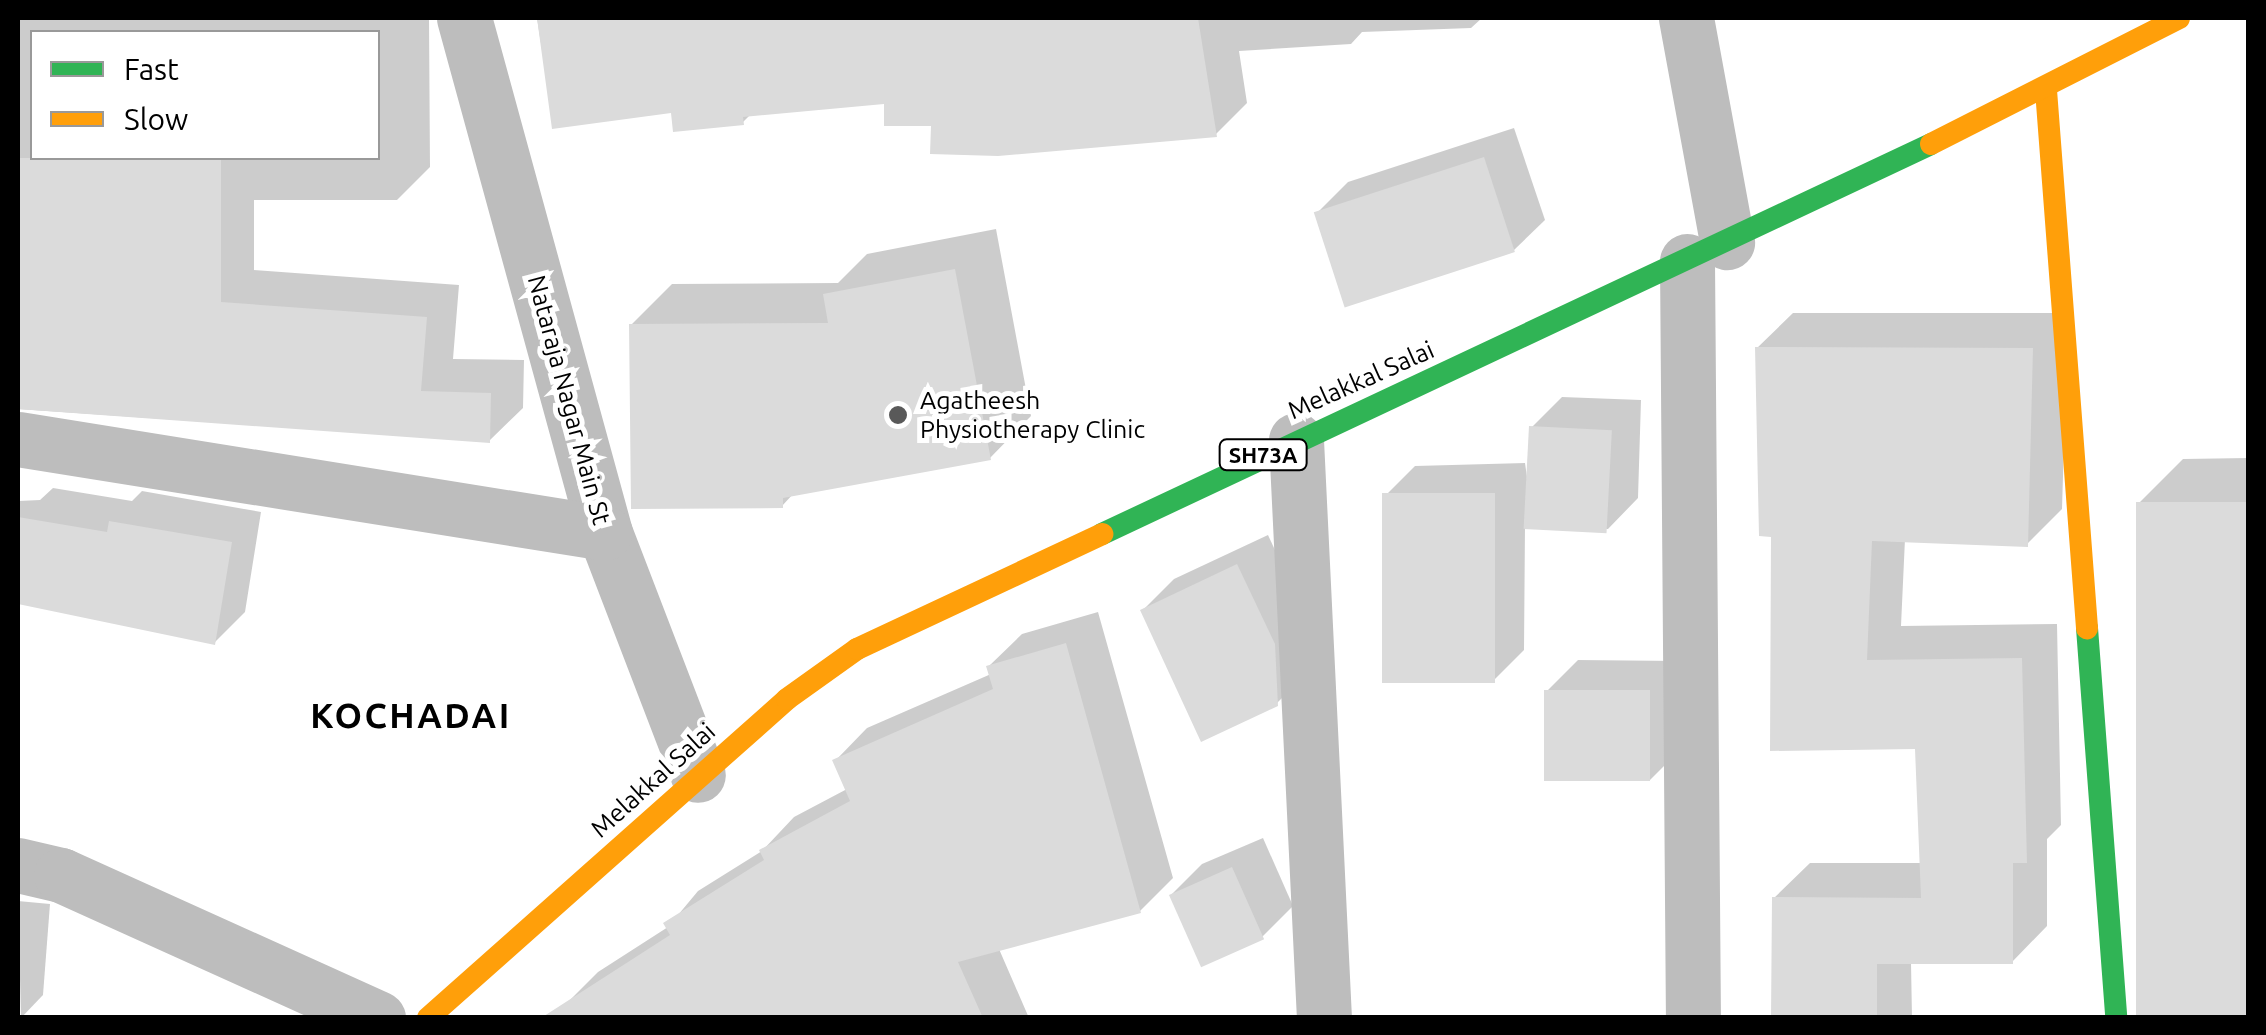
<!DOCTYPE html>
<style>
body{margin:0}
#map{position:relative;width:2266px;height:1035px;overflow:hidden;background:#fff;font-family:Ubuntu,sans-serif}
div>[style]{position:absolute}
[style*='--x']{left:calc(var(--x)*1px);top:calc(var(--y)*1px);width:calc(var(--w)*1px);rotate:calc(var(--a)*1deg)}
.shadow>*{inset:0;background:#0003}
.building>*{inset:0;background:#dbdbdb;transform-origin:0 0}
.street>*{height:55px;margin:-27.5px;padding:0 27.5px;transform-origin:27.5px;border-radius:27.5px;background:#bdbdbd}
.fast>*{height:22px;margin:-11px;padding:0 11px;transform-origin:11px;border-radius:11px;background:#30b455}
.slow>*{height:22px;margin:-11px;padding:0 11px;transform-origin:11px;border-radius:11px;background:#ff9f0a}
.dots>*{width:28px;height:28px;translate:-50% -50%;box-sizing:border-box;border:5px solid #fff;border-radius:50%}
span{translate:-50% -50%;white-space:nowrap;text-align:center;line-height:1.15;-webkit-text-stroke:10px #fff;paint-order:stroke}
.shield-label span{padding:2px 8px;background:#fff;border:2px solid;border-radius:8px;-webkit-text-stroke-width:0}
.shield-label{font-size:22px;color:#000;font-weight:700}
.street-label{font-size:25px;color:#000}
.poi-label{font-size:25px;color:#000}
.left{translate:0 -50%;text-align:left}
.district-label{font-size:35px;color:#000;font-weight:700;letter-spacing:2.5px}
.frame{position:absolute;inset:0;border:20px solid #000;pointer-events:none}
.legend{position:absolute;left:30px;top:30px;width:350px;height:130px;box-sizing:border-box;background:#fff;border:2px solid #999;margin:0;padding:12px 18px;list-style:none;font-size:30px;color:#000}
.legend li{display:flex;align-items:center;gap:20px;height:50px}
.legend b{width:50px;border:2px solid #999}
</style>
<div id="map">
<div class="shadow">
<i style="clip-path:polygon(evenodd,18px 18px,429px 18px,430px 167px,397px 200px,254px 200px,254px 270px,459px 285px,453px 359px,524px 360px,523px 408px,489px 441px,18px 409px,18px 18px,32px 32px,378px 32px,378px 158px,32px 158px,32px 32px)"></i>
<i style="clip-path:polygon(537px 18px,1482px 18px,1471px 28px,1362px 32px,1351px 44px,1239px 51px,1247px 103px,1216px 134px,934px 123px,886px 102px,751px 114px,742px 123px,674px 111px,554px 127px)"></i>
<i style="clip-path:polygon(1514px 128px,1545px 220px,1514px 250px,1317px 213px,1348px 182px)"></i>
<i style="clip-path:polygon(996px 229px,1031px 416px,990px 458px,794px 493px,782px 506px,631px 325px,672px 284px,838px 283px,867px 254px)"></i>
<i style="clip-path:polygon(1793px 313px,2068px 313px,2062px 509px,2027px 544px,1905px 539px,1901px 626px,2057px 624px,2061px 825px,2047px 839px,2047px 926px,2012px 962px,1911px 962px,1912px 1018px,1772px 1018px,1774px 898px,1810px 863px,1922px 863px,1917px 746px,1773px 534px,1757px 348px)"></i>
<i style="clip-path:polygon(1562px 397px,1641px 400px,1638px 498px,1608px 529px,1525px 526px,1524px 650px,1493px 681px,1384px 497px,1415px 466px,1525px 463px,1530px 498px,1532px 427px)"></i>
<i style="clip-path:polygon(2248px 458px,2248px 1018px,2149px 1018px,2138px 504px,2183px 459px)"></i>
<i style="clip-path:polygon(53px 488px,132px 501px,142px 491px,261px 512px,245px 612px,214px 643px,18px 603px,18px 501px,40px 500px)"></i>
<i style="clip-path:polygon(1268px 535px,1304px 613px,1307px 673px,1276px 704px,1143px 610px,1174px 579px)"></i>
<i style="clip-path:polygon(1098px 612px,1173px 878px,1140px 911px,999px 949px,1029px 1018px,847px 1018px,565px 1005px,598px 972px,668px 927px,698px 891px,762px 851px,794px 817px,847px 789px,835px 761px,867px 728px,991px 674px,989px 666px,1022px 634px)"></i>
<i style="clip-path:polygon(1578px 660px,1680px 661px,1681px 749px,1650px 780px,1547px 691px)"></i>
<i style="clip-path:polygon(1263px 838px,1293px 906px,1262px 937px,1171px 895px,1202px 864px)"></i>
<i style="clip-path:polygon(18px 901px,50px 904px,43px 995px,21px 1018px)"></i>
</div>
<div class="building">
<i style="clip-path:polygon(537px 18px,1198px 18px,1217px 137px,998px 156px,930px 154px,931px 126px,884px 126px,884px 104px,743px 117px,744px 125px,673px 132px,671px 113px,552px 129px)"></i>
<i style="left:1484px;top:157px;width:100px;height:179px;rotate:72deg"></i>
<i style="clip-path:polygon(18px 158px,221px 158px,221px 302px,427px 317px,421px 391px,491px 393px,490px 443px,18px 409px)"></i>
<i style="clip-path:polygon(955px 269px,991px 460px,783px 498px,783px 508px,631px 509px,629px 324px,828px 323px,823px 294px)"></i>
<i style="clip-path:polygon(1755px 347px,2033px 348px,2028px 547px,1872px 541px,1867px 660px,2022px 658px,2027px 863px,2013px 863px,2013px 964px,1877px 964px,1877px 1018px,1771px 1018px,1772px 897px,1921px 898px,1915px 749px,1770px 751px,1771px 537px,1759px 536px)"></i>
<i style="left:1529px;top:426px;width:83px;height:103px;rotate:3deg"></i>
<i style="left:1495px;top:493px;width:190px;height:113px;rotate:90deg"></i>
<i style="left:2248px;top:502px;width:516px;height:112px;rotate:90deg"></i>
<i style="clip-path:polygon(18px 517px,107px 532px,109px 521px,232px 542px,215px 645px,18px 604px)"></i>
<i style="clip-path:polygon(1237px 564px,1275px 644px,1278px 706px,1201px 742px,1140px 610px)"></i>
<i style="clip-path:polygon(1066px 643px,1141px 913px,958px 962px,983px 1018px,541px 1018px,670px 935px,663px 923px,764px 860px,759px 850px,850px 801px,832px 760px,993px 689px,986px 666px)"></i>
<i style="left:1544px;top:690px;width:106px;height:91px"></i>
<i style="left:1232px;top:867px;width:79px;height:69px;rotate:66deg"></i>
</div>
<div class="street">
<i style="--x:464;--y:18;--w:534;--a:74.69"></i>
<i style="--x:605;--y:533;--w:259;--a:69"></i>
<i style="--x:1686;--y:18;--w:228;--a:79.6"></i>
<i style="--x:1687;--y:261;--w:757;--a:89.55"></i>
<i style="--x:18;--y:439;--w:594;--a:9.1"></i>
<i style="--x:1296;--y:440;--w:579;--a:87.23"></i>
<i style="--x:18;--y:865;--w:44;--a:13.1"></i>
<i style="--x:61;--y:875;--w:348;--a:24.3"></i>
</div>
<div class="fast">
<i style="--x:1102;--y:534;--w:916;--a:-25.19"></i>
<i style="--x:2087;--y:628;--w:391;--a:85.7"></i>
</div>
<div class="slow">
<i style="--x:2046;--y:90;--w:540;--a:85.64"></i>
<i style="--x:1931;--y:144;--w:278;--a:-26.9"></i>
<i style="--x:428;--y:1018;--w:480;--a:-41.6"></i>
<i style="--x:787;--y:699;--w:86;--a:-35.5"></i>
<i style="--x:857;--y:649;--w:271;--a:-25.1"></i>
</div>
<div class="dots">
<i style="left:898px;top:415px;background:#595959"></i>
</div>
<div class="shield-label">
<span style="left:1263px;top:455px">SH73A</span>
</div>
<div class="street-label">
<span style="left:1361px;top:380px;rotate:-24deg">Melakkal Salai</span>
<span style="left:569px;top:400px;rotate:75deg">Nataraja Nagar Main St</span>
<span style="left:653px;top:780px;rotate:-42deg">Melakkal Salai</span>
</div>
<div class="poi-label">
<span class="left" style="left:920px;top:415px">Agatheesh<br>Physiotherapy Clinic</span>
</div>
<div class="district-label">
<span style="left:411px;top:715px">KOCHADAI</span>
</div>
<div class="frame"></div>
<ul class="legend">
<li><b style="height:12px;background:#30b455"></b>Fast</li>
<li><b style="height:12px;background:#ff9f0a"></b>Slow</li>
</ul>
</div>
